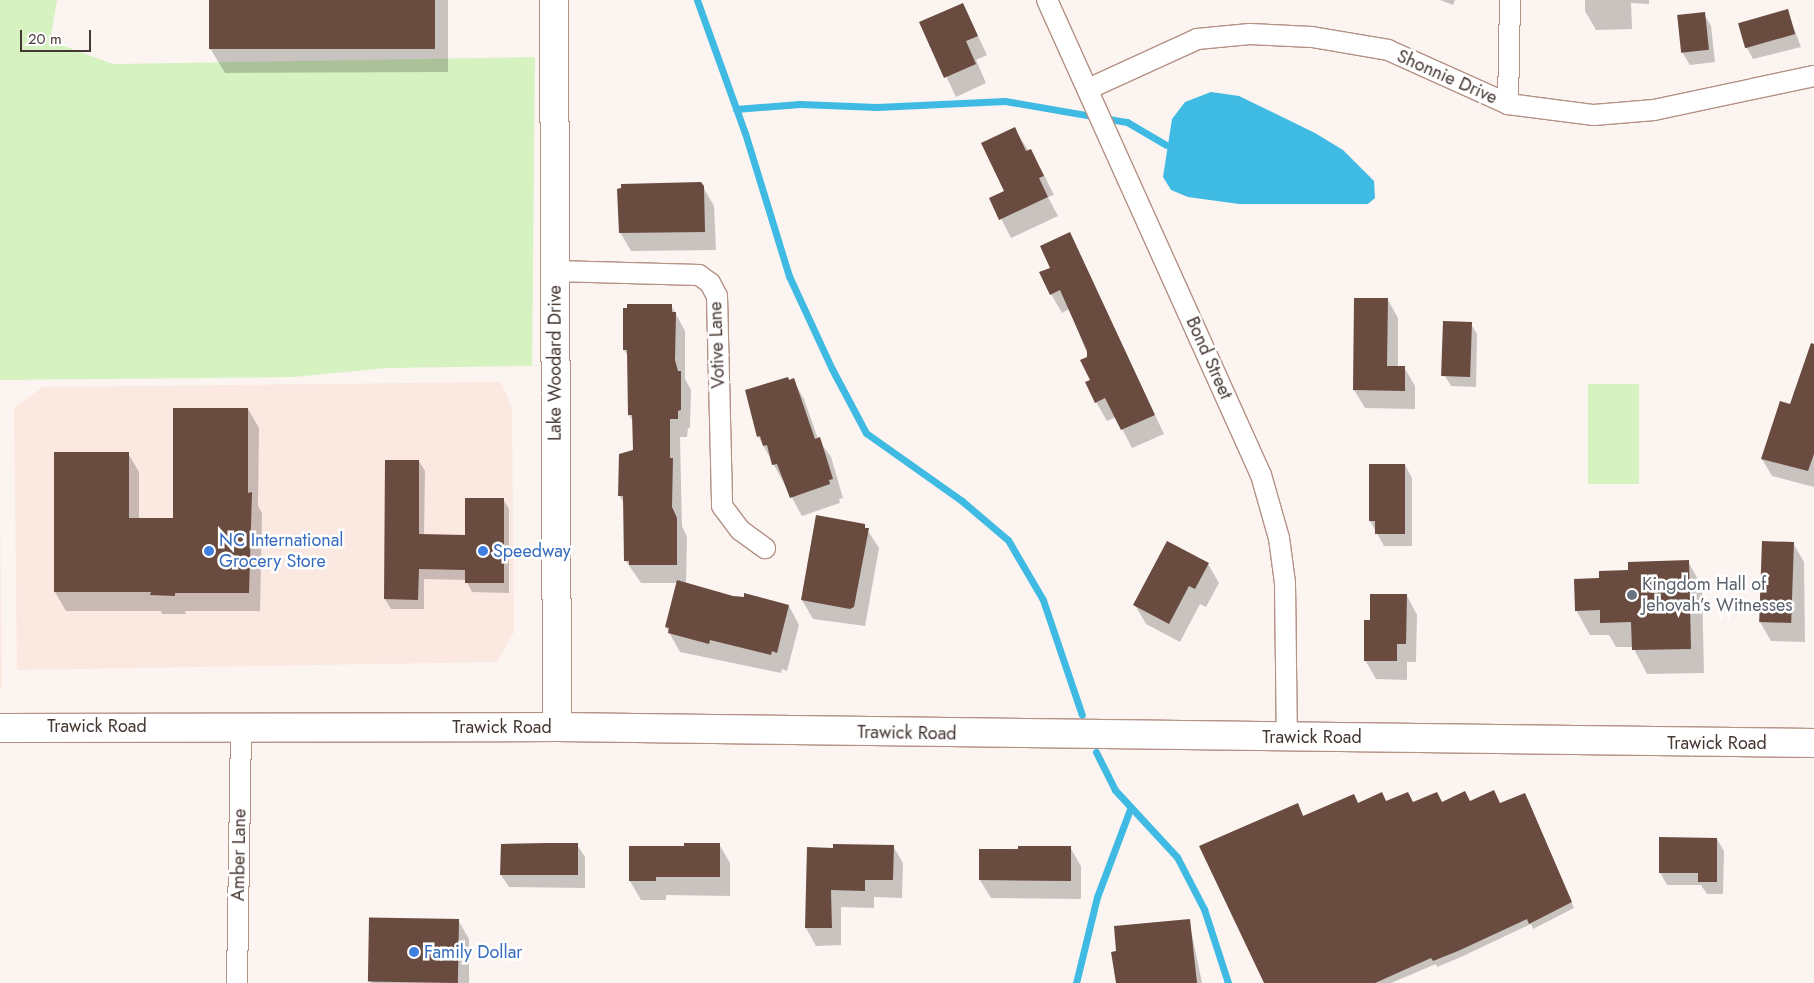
<!DOCTYPE html>
<meta charset="utf-8">
<style>
body{margin:0}
#map{position:relative;width:1814px;height:983px;overflow:hidden;background:#fcf4f1;font-family:Jost,sans-serif}
div>[style]{position:absolute}
[style*='--x']{left:calc(var(--x)*1px);top:calc(var(--y)*1px);width:calc(var(--w)*1px);rotate:calc(var(--a)*1deg)}
.built>*{inset:0;background:#fae8e1}
.green>*{inset:0;background:#d5f2c0;transform-origin:0 0}
.water>*{inset:0;background:#3fbae3}
.shadow>*{inset:0;background:#0003}
.stream>*{height:7px;margin:-3.5px;padding:0 3.5px;transform-origin:3.5px;border-radius:3.5px;background:#3fbae3}
.building>*{inset:0;background:#694b40;transform-origin:0 0}
.roads{filter:drop-shadow(1px 0 #b39184) drop-shadow(-1px 0 #b39184) drop-shadow(0 1px #b39184) drop-shadow(0 -1px #b39184)}
.street>*{height:20px;margin:-10px;padding:0 10px;transform-origin:10px;border-radius:10px;background:#fff}
.secondary>*{height:28px;margin:-14px;padding:0 14px;transform-origin:14px;border-radius:14px;background:#fff}
.dots>*{width:14px;height:14px;translate:-50% -50%;box-sizing:border-box;border:2px solid #fff;border-radius:50%}
span{translate:-50% -50%;white-space:nowrap;text-align:center;line-height:1.15;-webkit-text-stroke:5px #fff;paint-order:stroke}
.street-label{font-size:18px;color:#453732}
.shop-label{font-size:18px;color:#366cbe}
.left{translate:0 -50%;text-align:left}
.worship-label{font-size:18px;color:#5b616d}
.scale{position:absolute;left:20px;top:30px;width:71px;height:22px;box-sizing:border-box;border:2px solid #453732;border-top:0;padding-left:6px;font-size:15px;line-height:18px;white-space:nowrap;color:#453732;-webkit-text-stroke:4px #fff;paint-order:stroke}
</style>
<div id="map">
<div class="built">
<i style="clip-path:polygon(501px 382px,512px 408px,514px 632px,497px 662px,17px 670px,14px 408px,43px 387px)"></i>
<i style="clip-path:polygon(0 503px,2px 689px,0 689px)"></i>
</div>
<div class="green">
<i style="clip-path:polygon(0 0,57px 0,50px 41px,113px 64px,535px 57px,532px 366px,386px 368px,294px 377px,0 380px)"></i>
<i style="left:1588px;top:384px;width:51px;height:100px"></i>
</div>
<div class="water">
<i style="clip-path:polygon(1211px 92px,1239px 96px,1315px 133px,1343px 150px,1374px 181px,1375px 198px,1368px 204px,1239px 204px,1188px 197px,1171px 190px,1163px 177px,1172px 119px,1185px 102px)"></i>
</div>
<div class="shadow">
<i style="clip-path:polygon(210px 0,448px 0,448px 72px,225px 73px,210px 48px)"></i>
<i style="clip-path:polygon(1440px 0,1455px 0,1453px 5px)"></i>
<i style="clip-path:polygon(1585px 0,1649px 0,1649px 4px,1631px 3px,1632px 29px,1596px 30px,1585px 11px)"></i>
<i style="clip-path:polygon(963px 4px,987px 55px,976px 60px,986px 83px,956px 97px,921px 23px)"></i>
<i style="clip-path:polygon(1787px 10px,1801px 47px,1753px 59px,1746px 46px)"></i>
<i style="clip-path:polygon(1704px 14px,1711px 26px,1715px 62px,1690px 65px,1682px 52px)"></i>
<i style="clip-path:polygon(1014px 129px,1041px 169px,1054px 195px,1048px 197px,1058px 216px,1011px 238px,991px 199px,1006px 192px)"></i>
<i style="clip-path:polygon(703px 187px,714px 206px,716px 250px,631px 251px,620px 232px)"></i>
<i style="clip-path:polygon(1070px 234px,1164px 434px,1132px 448px,1116px 417px,1107px 421px,1096px 402px,1089px 358px,1069px 309px,1062px 313px,1051px 294px,1051px 268px)"></i>
<i style="clip-path:polygon(1388px 300px,1398px 318px,1398px 367px,1404px 367px,1415px 386px,1415px 409px,1365px 408px,1354px 390px)"></i>
<i style="clip-path:polygon(671px 305px,685px 331px,685px 379px,691px 390px,690px 428px,688px 428px,687px 437px,680px 437px,682px 526px,687px 537px,686px 584px,732px 597px,789px 606px,799px 625px,787px 671px,782px 669px,781px 673px,680px 652px,666px 627px,677px 583px,641px 583px,626px 561px,625px 505px,619px 495px,634px 451px,634px 423px,629px 415px,629px 358px,624px 350px)"></i>
<i style="clip-path:polygon(1471px 324px,1477px 334px,1476px 387px,1451px 386px,1445px 376px)"></i>
<i style="clip-path:polygon(1814px 379px,1814px 487px,1772px 476px,1762px 459px)"></i>
<i style="clip-path:polygon(793px 380px,804px 399px,818px 439px,831px 457px,843px 498px,839px 499px,840px 503px,802px 516px,758px 436px,789px 381px)"></i>
<i style="clip-path:polygon(248px 409px,259px 428px,258px 506px,262px 513px,260px 611px,185px 611px,186px 614px,162px 614px,161px 611px,66px 611px,55px 592px,55px 454px,128px 453px,139px 472px,139px 519px,174px 519px)"></i>
<i style="clip-path:polygon(419px 461px,425px 471px,424px 536px,466px 536px,503px 499px,509px 509px,509px 593px,472px 592px,466px 580px,424px 579px,424px 609px,391px 609px,385px 599px)"></i>
<i style="clip-path:polygon(1405px 465px,1412px 478px,1412px 546px,1384px 546px,1370px 521px)"></i>
<i style="clip-path:polygon(864px 525px,879px 548px,865px 626px,813px 619px,802px 600px)"></i>
<i style="clip-path:polygon(1793px 543px,1804px 562px,1805px 642px,1771px 641px,1760px 622px)"></i>
<i style="clip-path:polygon(1688px 562px,1702px 586px,1704px 673px,1647px 674px,1633px 647px,1616px 647px,1609px 635px,1590px 635px,1576px 610px,1600px 579px)"></i>
<i style="clip-path:polygon(1208px 564px,1219px 583px,1206px 607px,1200px 604px,1180px 642px,1146px 624px,1135px 605px)"></i>
<i style="clip-path:polygon(1407px 596px,1417px 615px,1416px 662px,1407px 662px,1407px 680px,1376px 679px,1365px 660px,1371px 622px)"></i>
<i style="clip-path:polygon(1528px 800px,1574px 908px,1533px 929px,1531px 924px,1461px 957px,1437px 967px,1436px 964px,1391px 983px,1266px 983px,1301px 811px,1304px 817px,1358px 804px,1470px 802px,1501px 805px)"></i>
<i style="clip-path:polygon(1717px 839px,1724px 851px,1723px 894px,1707px 894px,1701px 885px,1667px 885px,1660px 872px)"></i>
<i style="clip-path:polygon(719px 844px,730px 863px,730px 896px,666px 895px,666px 900px,641px 900px,630px 881px,685px 848px)"></i>
<i style="clip-path:polygon(577px 845px,585px 857px,585px 888px,509px 887px,501px 875px)"></i>
<i style="clip-path:polygon(893px 846px,903px 863px,902px 898px,874px 897px,874px 908px,841px 907px,841px 945px,816px 946px,806px 928px,808px 849px)"></i>
<i style="clip-path:polygon(1070px 847px,1081px 866px,1081px 899px,991px 898px,980px 880px,981px 850px)"></i>
<i style="clip-path:polygon(458px 920px,469px 939px,469px 983px,370px 983px)"></i>
<i style="clip-path:polygon(1189px 920px,1202px 983px,1116px 983px,1117px 953px)"></i>
</div>
<div class="stream">
<i style="--x:697;--y:0;--w:141;--a:70.2"></i>
<i style="--x:745;--y:133;--w:150;--a:72.9"></i>
<i style="--x:789;--y:276;--w:102;--a:65.2"></i>
<i style="--x:832;--y:369;--w:72;--a:62"></i>
<i style="--x:866;--y:433;--w:118;--a:35.3"></i>
<i style="--x:962;--y:501;--w:60;--a:40.3"></i>
<i style="--x:1008;--y:540;--w:69;--a:59.7"></i>
<i style="--x:1043;--y:600;--w:121;--a:71.3"></i>
<i style="--x:736;--y:109;--w:64;--a:-4.5"></i>
<i style="--x:800;--y:104;--w:77;--a:2.2"></i>
<i style="--x:877;--y:107;--w:128;--a:-2.7"></i>
<i style="--x:1005;--y:101;--w:124;--a:9.8"></i>
<i style="--x:1127;--y:122;--w:45;--a:30.5"></i>
<i style="--x:1096;--y:752;--w:42;--a:63.4"></i>
<i style="--x:1115;--y:790;--w:91;--a:47.2"></i>
<i style="--x:1177;--y:857;--w:59;--a:62.6"></i>
<i style="--x:1204;--y:909;--w:78;--a:72"></i>
<i style="--x:1076;--y:983;--w:89;--a:-76.3"></i>
<i style="--x:1097;--y:897;--w:94;--a:-69.4"></i>
</div>
<div class="building">
<i style="left:209px;top:0;width:226px;height:49px"></i>
<i style="clip-path:polygon(963px 3px,978px 36px,966px 41px,976px 64px,944px 78px,919px 22px)"></i>
<i style="left:1788px;top:9px;width:26px;height:52px;rotate:74deg"></i>
<i style="left:1705px;top:12px;width:38px;height:28px;rotate:84deg"></i>
<i style="clip-path:polygon(1015px 127px,1026px 151px,1031px 149px,1044px 176px,1039px 178px,1048px 197px,999px 220px,989px 198px,1004px 191px,981px 143px)"></i>
<i style="clip-path:polygon(701px 182px,704px 186px,705px 232px,619px 233px,617px 189px,621px 188px,621px 184px)"></i>
<i style="clip-path:polygon(1070px 232px,1155px 415px,1121px 430px,1105px 398px,1095px 403px,1085px 382px,1090px 380px,1080px 360px,1087px 357px,1087px 351px,1060px 290px,1050px 295px,1039px 272px,1050px 268px,1040px 246px)"></i>
<i style="clip-path:polygon(1354px 298px,1388px 298px,1387px 366px,1405px 366px,1405px 391px,1353px 390px)"></i>
<i style="clip-path:polygon(627px 304px,672px 304px,672px 312px,676px 312px,675px 360px,678px 371px,681px 371px,681px 410px,678px 411px,678px 419px,670px 419px,670px 458px,673px 458px,672px 507px,677px 518px,677px 565px,629px 565px,629px 561px,624px 561px,623px 496px,618px 496px,619px 454px,633px 450px,632px 415px,628px 415px,627px 350px,623px 350px,623px 308px,627px 308px)"></i>
<i style="left:1472px;top:322px;width:55px;height:29px;rotate:92deg"></i>
<i style="clip-path:polygon(1811px 343px,1814px 344px,1814px 454px,1808px 471px,1761px 459px,1780px 401px,1790px 404px)"></i>
<i style="clip-path:polygon(788px 377px,789px 380px,794px 378px,815px 439px,820px 437px,833px 479px,829px 480px,830px 484px,790px 498px,777px 464px,772px 465px,767px 445px,763px 446px,760px 436px,757px 437px,745px 390px)"></i>
<i style="clip-path:polygon(173px 408px,248px 408px,248px 493px,252px 492px,249px 593px,175px 593px,175px 596px,150px 595px,151px 592px,54px 592px,54px 452px,129px 452px,129px 518px,173px 518px)"></i>
<i style="clip-path:polygon(385px 460px,419px 460px,419px 534px,465px 535px,465px 498px,504px 498px,504px 583px,465px 583px,465px 570px,419px 569px,418px 600px,384px 599px)"></i>
<i style="clip-path:polygon(1369px 464px,1405px 464px,1405px 534px,1375px 534px,1375px 521px,1369px 521px)"></i>
<i style="clip-path:polygon(816px 515px,865px 524px,865px 528px,869px 528px,854px 607px,850px 609px,801px 600px)"></i>
<i style="clip-path:polygon(1167px 541px,1209px 563px,1195px 589px,1189px 586px,1169px 624px,1133px 605px)"></i>
<i style="left:1762px;top:541px;width:32px;height:81px;rotate:2deg"></i>
<i style="clip-path:polygon(1689px 560px,1691px 649px,1632px 650px,1631px 622px,1600px 623px,1600px 610px,1575px 611px,1574px 579px,1599px 578px,1599px 571px,1628px 570px,1628px 562px)"></i>
<i style="clip-path:polygon(677px 580px,733px 596px,744px 597px,744px 593px,789px 605px,777px 653px,772px 651px,771px 655px,710px 640px,709px 644px,668px 633px,669px 628px,665px 627px)"></i>
<i style="clip-path:polygon(1370px 594px,1407px 594px,1406px 644px,1397px 644px,1397px 661px,1364px 661px,1364px 620px,1370px 620px)"></i>
<i style="clip-path:polygon(1494px 790px,1500px 803px,1525px 793px,1572px 902px,1529px 924px,1527px 919px,1458px 951px,1433px 961px,1431px 958px,1375px 983px,1264px 983px,1199px 846px,1298px 803px,1303px 816px,1354px 794px,1358px 803px,1382px 792px,1386px 801px,1408px 792px,1413px 802px,1437px 792px,1442px 802px,1465px 791px,1470px 801px)"></i>
<i style="clip-path:polygon(1659px 837px,1717px 838px,1717px 882px,1698px 882px,1698px 873px,1659px 873px)"></i>
<i style="clip-path:polygon(547px 843px,578px 843px,578px 875px,500px 875px,501px 844px)"></i>
<i style="clip-path:polygon(684px 843px,720px 843px,720px 877px,656px 877px,656px 881px,629px 881px,629px 846px,684px 846px)"></i>
<i style="clip-path:polygon(833px 844px,894px 845px,893px 880px,865px 880px,865px 891px,831px 890px,832px 928px,805px 928px,807px 847px,833px 848px)"></i>
<i style="clip-path:polygon(1018px 846px,1071px 846px,1071px 881px,979px 880px,979px 849px,1018px 849px)"></i>
<i style="left:459px;top:919px;width:64px;height:90px;rotate:91deg"></i>
<i style="clip-path:polygon(1190px 919px,1197px 983px,1116px 983px,1111px 952px,1116px 951px,1114px 926px)"></i>
</div>
<div class="roads">
<div class="street">
<i style="--x:1047;--y:0;--w:521;--a:65.75"></i>
<i style="--x:1261;--y:475;--w:66;--a:74.1"></i>
<i style="--x:1279;--y:538;--w:45;--a:82.4"></i>
<i style="--x:1285;--y:583;--w:154;--a:89.3"></i>
<i style="--x:1088;--y:89;--w:120;--a:-24.6"></i>
<i style="--x:1197;--y:39;--w:53;--a:-5.4"></i>
<i style="--x:1250;--y:34;--w:62;--a:2.8"></i>
<i style="--x:1312;--y:37;--w:77;--a:9.7"></i>
<i style="--x:1388;--y:50;--w:132;--a:24.2"></i>
<i style="--x:1508;--y:104;--w:87;--a:7.3"></i>
<i style="--x:1594;--y:115;--w:60;--a:-4.8"></i>
<i style="--x:1654;--y:110;--w:164;--a:-12"></i>
<i style="--x:1508;--y:104;--w:104;--a:-88.9"></i>
<i style="--x:555;--y:271;--w:144;--a:1.6"></i>
<i style="--x:699;--y:275;--w:14;--a:36"></i>
<i style="--x:710;--y:283;--w:15;--a:62"></i>
<i style="--x:717;--y:296;--w:210;--a:88.6"></i>
<i style="--x:722;--y:506;--w:30;--a:53"></i>
<i style="--x:740;--y:530;--w:31;--a:36"></i>
<i style="--x:237;--y:983;--w:256;--a:-89.1"></i>
</div>
<div class="secondary">
<i style="--x:554;--y:0;--w:727;--a:89.76"></i>
<i style="--x:0;--y:728;--w:557;--a:-0.1"></i>
<i style="--x:557;--y:727;--w:1257;--a:0.73"></i>
</div>
</div>
<div class="dots">
<i style="left:209px;top:551px;background:#3f7fe0"></i>
<i style="left:483px;top:551px;background:#3f7fe0"></i>
<i style="left:1632px;top:595px;background:#6b7280"></i>
<i style="left:414px;top:952px;background:#3f7fe0"></i>
</div>
<div class="street-label">
<span style="left:1447px;top:77px;rotate:24deg">Shonnie Drive</span>
<span style="left:717px;top:345px;rotate:-92deg">Votive Lane</span>
<span style="left:1209px;top:358px;rotate:66deg">Bond Street</span>
<span style="left:555px;top:363px;rotate:-90deg">Lake Woodard Drive</span>
<span style="left:97px;top:726px">Trawick Road</span>
<span style="left:502px;top:727px">Trawick Road</span>
<span style="left:907px;top:733px;rotate:1deg">Trawick Road</span>
<span style="left:1312px;top:737px">Trawick Road</span>
<span style="left:1717px;top:743px">Trawick Road</span>
<span style="left:239px;top:855px;rotate:-89deg">Amber Lane</span>
</div>
<div class="shop-label">
<span class="left" style="left:219px;top:551px">NC International<br>Grocery Store</span>
<span class="left" style="left:493px;top:551px">Speedway</span>
<span class="left" style="left:424px;top:952px">Family Dollar</span>
</div>
<div class="worship-label">
<span class="left" style="left:1642px;top:595px">Kingdom Hall of<br>Jehovah’s Witnesses</span>
</div>
<div class="scale">20 m</div>
</div>
